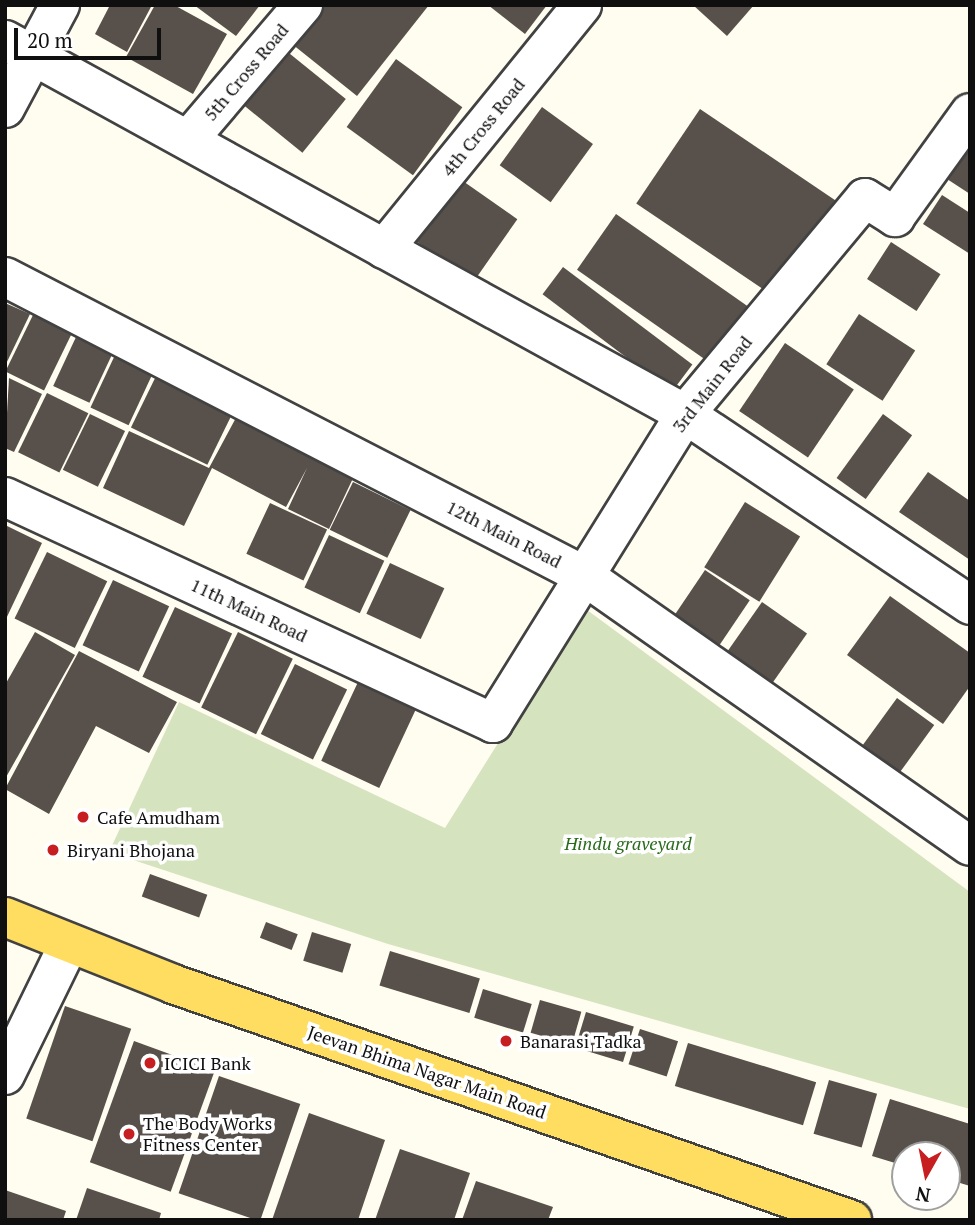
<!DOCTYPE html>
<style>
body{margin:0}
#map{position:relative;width:975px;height:1225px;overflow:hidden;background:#fffcf0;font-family:"PT Serif",serif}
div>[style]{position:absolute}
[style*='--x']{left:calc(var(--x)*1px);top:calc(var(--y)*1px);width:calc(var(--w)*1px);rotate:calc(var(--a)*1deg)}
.cemetery>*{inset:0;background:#d6e3bf}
.building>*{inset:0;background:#58504a;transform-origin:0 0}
.roads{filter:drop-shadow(2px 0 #424242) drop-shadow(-2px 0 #424242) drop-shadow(0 2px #424242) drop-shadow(0 -2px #424242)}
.minor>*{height:38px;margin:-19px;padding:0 19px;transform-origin:19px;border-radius:19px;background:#fff}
.major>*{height:38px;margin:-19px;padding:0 19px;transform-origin:19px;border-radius:19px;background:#ffdd60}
.dots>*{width:19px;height:19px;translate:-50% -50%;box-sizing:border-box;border:4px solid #fff;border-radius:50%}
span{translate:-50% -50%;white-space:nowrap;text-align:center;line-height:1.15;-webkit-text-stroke:7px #fff;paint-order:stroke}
.street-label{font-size:18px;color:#0f0f0f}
.poi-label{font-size:18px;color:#0f0f0f}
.left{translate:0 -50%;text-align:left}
.park-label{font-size:18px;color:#296b1b;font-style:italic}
.frame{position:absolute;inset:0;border:7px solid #0f0f0f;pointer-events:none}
.north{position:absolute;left:891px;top:1141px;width:70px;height:70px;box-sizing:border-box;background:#fff;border:2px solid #9f9f9f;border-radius:50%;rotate:189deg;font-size:19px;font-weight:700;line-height:28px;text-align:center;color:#0f0f0f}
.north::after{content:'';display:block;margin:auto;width:24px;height:32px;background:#c71e22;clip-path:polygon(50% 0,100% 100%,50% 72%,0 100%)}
.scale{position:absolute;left:14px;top:28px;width:147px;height:32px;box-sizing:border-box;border:4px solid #0f0f0f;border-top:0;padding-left:9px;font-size:21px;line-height:24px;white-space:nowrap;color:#0f0f0f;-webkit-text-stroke:5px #fff;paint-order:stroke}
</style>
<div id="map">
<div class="cemetery">
<i style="clip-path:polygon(583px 607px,970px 892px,970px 1109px,388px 944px,109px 852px,179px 702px,445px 828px)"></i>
</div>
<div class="building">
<i style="clip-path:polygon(110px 5px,152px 5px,127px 52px,95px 34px)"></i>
<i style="clip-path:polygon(155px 5px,174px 5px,227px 34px,193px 94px,126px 57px)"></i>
<i style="clip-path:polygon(194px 5px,260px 5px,236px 36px)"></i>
<i style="clip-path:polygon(314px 5px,429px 5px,357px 96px,287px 40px)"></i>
<i style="clip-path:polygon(488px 5px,547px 5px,525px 34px)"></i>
<i style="clip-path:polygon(693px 5px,754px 5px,727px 36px)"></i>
<i style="left:279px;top:45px;width:86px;height:69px;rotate:39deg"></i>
<i style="left:396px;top:59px;width:82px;height:84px;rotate:36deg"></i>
<i style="left:542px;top:107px;width:63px;height:72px;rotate:36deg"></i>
<i style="left:700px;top:109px;width:168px;height:114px;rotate:34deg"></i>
<i style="clip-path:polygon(970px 146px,970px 194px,947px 179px)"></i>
<i style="left:460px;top:179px;width:70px;height:76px;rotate:35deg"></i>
<i style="clip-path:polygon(942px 195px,970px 213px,970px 254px,923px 224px)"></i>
<i style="left:616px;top:214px;width:166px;height:68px;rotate:35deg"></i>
<i style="left:891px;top:242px;width:59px;height:44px;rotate:33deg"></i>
<i style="left:563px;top:267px;width:162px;height:34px;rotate:37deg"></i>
<i style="clip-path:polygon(5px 303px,30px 314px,5px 366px)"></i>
<i style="left:859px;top:314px;width:67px;height:60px;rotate:33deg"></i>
<i style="left:33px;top:315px;width:43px;height:63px;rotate:26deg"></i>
<i style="left:76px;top:337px;width:40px;height:54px;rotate:25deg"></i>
<i style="left:785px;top:343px;width:83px;height:82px;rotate:34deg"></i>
<i style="left:115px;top:355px;width:42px;height:58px;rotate:25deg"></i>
<i style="left:159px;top:370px;width:85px;height:64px;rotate:26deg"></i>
<i style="clip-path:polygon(9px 378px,42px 394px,14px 452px,5px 448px)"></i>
<i style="left:47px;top:393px;width:46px;height:66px;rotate:26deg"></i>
<i style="left:90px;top:414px;width:39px;height:62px;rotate:26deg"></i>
<i style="clip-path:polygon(238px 414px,355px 474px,329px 529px,288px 509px,307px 468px,286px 507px,212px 468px,184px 526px,103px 488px,129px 431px,209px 468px)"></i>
<i style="left:883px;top:414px;width:36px;height:79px;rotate:36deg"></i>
<i style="clip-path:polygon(928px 472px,970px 501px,970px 560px,899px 512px)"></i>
<i style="left:353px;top:482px;width:64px;height:53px;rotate:26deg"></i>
<i style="left:745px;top:502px;width:65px;height:77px;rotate:32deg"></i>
<i style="left:270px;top:503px;width:63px;height:56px;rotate:25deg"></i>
<i style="clip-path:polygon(5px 525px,42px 543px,5px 621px)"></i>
<i style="left:329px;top:535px;width:61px;height:58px;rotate:25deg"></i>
<i style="left:47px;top:552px;width:67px;height:74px;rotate:26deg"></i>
<i style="left:390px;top:563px;width:60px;height:56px;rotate:25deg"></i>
<i style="left:705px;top:570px;width:54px;height:70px;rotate:34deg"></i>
<i style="left:113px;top:580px;width:62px;height:72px;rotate:25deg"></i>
<i style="clip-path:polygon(890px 596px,970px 653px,970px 686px,943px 724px,847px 655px)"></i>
<i style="left:762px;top:602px;width:55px;height:75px;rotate:35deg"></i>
<i style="left:175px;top:607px;width:63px;height:77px;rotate:25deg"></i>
<i style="clip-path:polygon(35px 632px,75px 655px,5px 779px,5px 685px)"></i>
<i style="left:238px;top:632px;width:61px;height:84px;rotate:26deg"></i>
<i style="clip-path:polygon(79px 651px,177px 702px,149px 753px,96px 726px,49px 814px,5px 789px)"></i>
<i style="left:295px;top:664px;width:58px;height:78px;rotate:26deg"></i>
<i style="left:358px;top:682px;width:64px;height:87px;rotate:25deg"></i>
<i style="left:897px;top:698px;width:46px;height:77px;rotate:36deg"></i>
<i style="left:150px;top:874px;width:61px;height:24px;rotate:20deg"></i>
<i style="left:266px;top:922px;width:34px;height:17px;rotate:21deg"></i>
<i style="left:312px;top:932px;width:41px;height:30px;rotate:17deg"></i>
<i style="left:390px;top:951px;width:94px;height:36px;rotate:17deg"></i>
<i style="left:483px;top:989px;width:51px;height:30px;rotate:17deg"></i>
<i style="left:540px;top:1000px;width:43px;height:34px;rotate:16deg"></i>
<i style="left:65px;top:1006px;width:70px;height:119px;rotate:19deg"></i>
<i style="left:586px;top:1012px;width:50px;height:37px;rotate:17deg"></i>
<i style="left:640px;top:1029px;width:40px;height:37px;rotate:18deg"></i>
<i style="left:134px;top:1041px;width:86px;height:129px;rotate:20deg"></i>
<i style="left:688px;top:1043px;width:134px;height:45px;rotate:17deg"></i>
<i style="left:219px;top:1076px;width:86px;height:124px;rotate:19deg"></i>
<i style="left:829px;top:1080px;width:50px;height:56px;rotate:16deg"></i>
<i style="clip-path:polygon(890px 1099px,970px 1124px,970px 1186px,947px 1179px,947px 1155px,905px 1155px,905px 1166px,872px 1156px)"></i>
<i style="clip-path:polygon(309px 1113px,385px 1140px,358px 1220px,272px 1220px)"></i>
<i style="clip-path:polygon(400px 1149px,470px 1173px,454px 1220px,375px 1220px)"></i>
<i style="clip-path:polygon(476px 1181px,553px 1207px,548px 1220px,462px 1220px)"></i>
<i style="clip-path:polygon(87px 1188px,161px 1213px,159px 1220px,76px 1220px)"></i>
<i style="clip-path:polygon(5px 1190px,66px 1211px,63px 1220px,5px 1220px)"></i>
</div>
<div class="roads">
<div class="minor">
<i style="--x:5;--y:40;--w:776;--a:28.81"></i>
<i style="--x:685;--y:414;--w:343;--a:33.8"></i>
<i style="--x:5;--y:108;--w:117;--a:-61.9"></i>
<i style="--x:189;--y:139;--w:176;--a:-49.6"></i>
<i style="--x:384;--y:249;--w:314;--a:-50.9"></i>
<i style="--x:5;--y:277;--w:650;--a:27.27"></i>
<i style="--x:583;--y:575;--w:472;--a:35"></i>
<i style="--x:5;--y:497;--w:538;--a:24.85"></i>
<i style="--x:493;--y:723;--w:364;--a:-58.1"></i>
<i style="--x:685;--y:414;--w:281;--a:-50.2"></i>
<i style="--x:865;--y:198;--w:36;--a:32"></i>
<i style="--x:895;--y:217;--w:128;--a:-54.2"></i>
<i style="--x:5;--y:1075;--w:144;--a:-64"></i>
</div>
<div class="major">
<i style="--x:5;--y:917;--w:181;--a:21.7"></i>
<i style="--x:173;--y:984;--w:719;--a:19.17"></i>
</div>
</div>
<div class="dots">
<i style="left:83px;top:817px;background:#c71e22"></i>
<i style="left:53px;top:850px;background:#c71e22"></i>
<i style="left:506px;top:1041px;background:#c71e22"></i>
<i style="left:150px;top:1063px;background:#c71e22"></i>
<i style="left:129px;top:1134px;background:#c71e22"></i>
</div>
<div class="street-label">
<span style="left:246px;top:72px;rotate:-50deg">5th Cross Road</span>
<span style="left:483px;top:127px;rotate:-51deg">4th Cross Road</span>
<span style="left:712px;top:384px;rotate:-52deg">3rd Main Road</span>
<span style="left:504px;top:534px;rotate:27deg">12th Main Road</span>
<span style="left:249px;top:610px;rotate:25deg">11th Main Road</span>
<span style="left:427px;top:1072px;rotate:19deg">Jeevan Bhima Nagar Main Road</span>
</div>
<div class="poi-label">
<span class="left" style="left:97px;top:817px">Cafe Amudham</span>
<span class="left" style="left:67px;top:850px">Biryani Bhojana</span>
<span class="left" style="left:520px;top:1041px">Banarasi Tadka</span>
<span class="left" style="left:164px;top:1063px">ICICI Bank</span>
<span class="left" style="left:143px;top:1134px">The Body Works<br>Fitness Center</span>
</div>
<div class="park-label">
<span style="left:628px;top:843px">Hindu graveyard</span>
</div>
<div class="frame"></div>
<div class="north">N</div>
<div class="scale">20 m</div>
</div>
